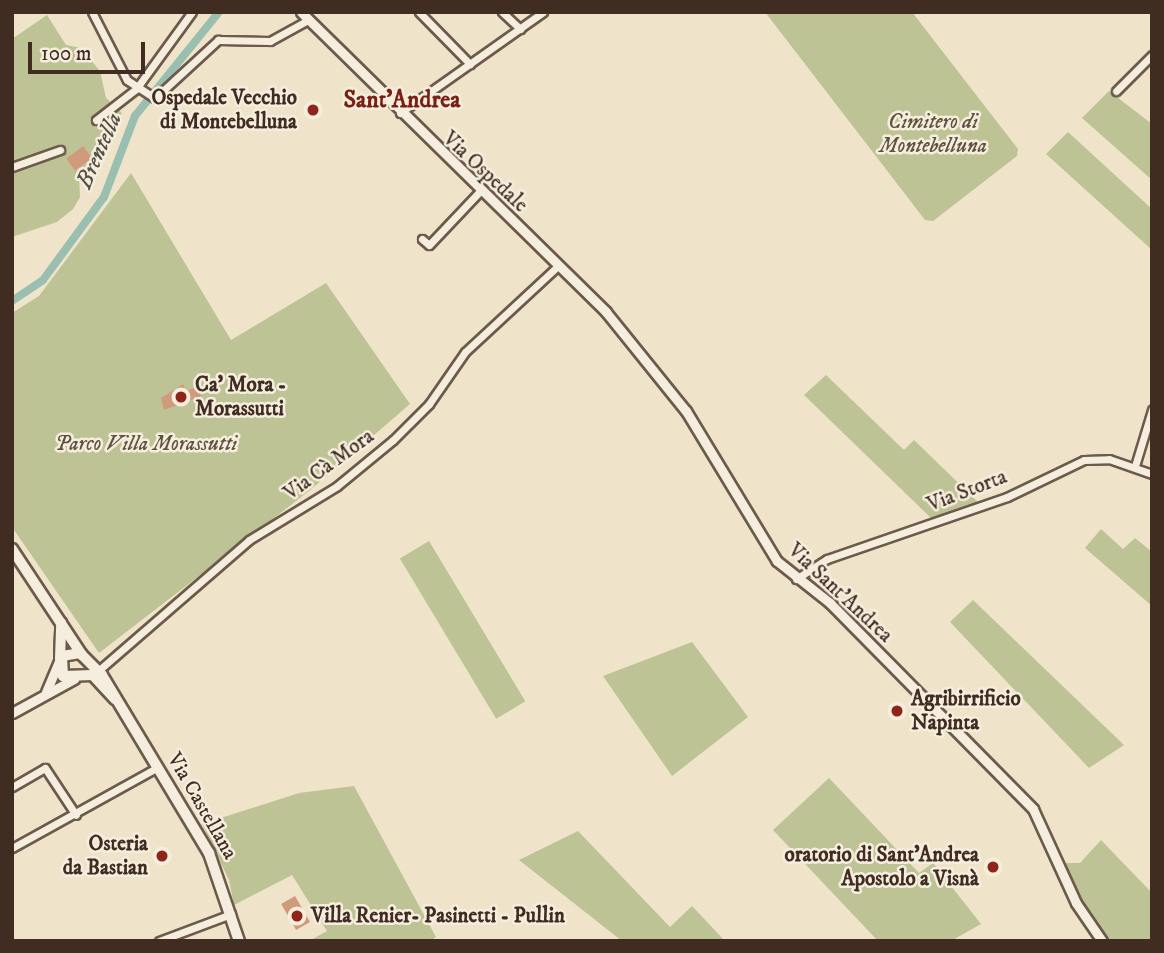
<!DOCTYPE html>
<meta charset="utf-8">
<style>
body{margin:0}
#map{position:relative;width:1164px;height:953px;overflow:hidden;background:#efe4ca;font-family:"IM FELL DW Pica",serif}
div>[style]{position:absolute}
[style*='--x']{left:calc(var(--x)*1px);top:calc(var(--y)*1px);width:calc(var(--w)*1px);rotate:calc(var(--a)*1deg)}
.green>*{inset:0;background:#bdc394;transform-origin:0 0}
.canal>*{height:8px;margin:-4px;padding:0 4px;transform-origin:4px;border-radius:4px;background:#9abfb1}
.building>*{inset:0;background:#d19a7c;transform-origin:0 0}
.roads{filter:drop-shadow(2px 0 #6c5a4b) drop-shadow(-2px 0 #6c5a4b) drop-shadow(0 2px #6c5a4b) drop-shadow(0 -2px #6c5a4b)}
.minor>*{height:7px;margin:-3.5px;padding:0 3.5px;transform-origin:3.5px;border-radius:3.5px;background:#f5eddd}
.tertiary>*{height:9px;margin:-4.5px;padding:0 4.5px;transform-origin:4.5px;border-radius:4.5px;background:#f5eddd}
.secondary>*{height:10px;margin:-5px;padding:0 5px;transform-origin:5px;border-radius:5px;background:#f5eddd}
.dots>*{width:19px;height:19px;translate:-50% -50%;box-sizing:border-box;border:4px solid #f5eddd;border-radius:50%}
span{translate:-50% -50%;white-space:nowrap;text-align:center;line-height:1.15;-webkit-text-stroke:5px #f5eddd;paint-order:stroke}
.poi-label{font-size:21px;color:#402c21;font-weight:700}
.right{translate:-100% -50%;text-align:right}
.left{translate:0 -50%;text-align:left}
.park-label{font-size:21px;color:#5f523e;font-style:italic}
.street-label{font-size:21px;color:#402c21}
.water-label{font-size:23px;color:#565145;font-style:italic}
.quarter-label{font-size:24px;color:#7a1f14;font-weight:700}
.frame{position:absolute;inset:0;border:14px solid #402c21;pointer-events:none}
.scale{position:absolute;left:28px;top:42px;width:117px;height:32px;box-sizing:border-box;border:4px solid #402c21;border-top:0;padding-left:9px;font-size:21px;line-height:24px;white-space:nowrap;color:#402c21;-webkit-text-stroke:5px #f5eddd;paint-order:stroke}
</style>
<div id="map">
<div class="green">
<i style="clip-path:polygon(765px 12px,912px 12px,1018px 149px,1017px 156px,933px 221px,925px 220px)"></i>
<i style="clip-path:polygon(47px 15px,66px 45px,81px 48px,100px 71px,106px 98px,122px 113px,104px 139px,103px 158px,79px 173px,80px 197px,73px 209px,57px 222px,12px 237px,12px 39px)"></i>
<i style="clip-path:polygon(1109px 91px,1152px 124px,1152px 180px,1082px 118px)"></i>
<i style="clip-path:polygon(1068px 132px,1152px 209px,1152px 250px,1046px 154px)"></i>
<i style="clip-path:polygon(131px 173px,231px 340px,326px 283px,410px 404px,309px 491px,99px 653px,12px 527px,12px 313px,39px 296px)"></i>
<i style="clip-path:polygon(826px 375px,904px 450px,914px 440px,979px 503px,932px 519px,804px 395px)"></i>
<i style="clip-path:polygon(1101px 529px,1123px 549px,1135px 538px,1152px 552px,1152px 606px,1085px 548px)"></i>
<i style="left:429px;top:541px;width:187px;height:34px;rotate:59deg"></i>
<i style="clip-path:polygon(973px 600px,1124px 745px,1089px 768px,950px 622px)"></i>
<i style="clip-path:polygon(692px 642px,748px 717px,672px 776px,603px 676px)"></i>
<i style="clip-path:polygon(829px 778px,919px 873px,933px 863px,981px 924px,951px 941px,878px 941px,773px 830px)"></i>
<i style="clip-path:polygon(354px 786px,436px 937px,430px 941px,309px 941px,327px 931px,292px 875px,234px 905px,229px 880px,202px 824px,299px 793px)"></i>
<i style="clip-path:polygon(578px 831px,670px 927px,692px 906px,725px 941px,622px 941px,519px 860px)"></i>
<i style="clip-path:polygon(1101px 840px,1152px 893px,1152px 941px,1107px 941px,1081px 902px,1062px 863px,1080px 863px)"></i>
</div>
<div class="canal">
<i style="--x:12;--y:301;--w:37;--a:-34"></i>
<i style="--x:43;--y:280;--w:103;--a:-53.7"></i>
<i style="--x:104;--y:197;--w:87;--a:-69.1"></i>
<i style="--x:135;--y:116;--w:134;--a:-51.1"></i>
</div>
<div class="building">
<i style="left:83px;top:146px;width:15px;height:21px;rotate:53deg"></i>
<i style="clip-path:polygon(183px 384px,186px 391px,197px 387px,201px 396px,164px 410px,161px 398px)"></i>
<i style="left:295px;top:896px;width:30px;height:16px;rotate:60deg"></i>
</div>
<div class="roads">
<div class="minor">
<i style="--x:92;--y:12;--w:76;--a:62.8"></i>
<i style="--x:127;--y:80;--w:33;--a:33"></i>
<i style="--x:155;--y:98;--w:86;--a:-42.6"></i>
<i style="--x:218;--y:40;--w:52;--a:1.1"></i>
<i style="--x:270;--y:41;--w:43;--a:-28.9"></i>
<i style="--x:419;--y:12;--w:73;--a:45.6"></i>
<i style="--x:502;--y:12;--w:25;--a:43"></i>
<i style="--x:1116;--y:91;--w:51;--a:-45"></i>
<i style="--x:400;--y:113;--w:175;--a:-35.2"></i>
<i style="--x:96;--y:120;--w:51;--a:-37.8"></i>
<i style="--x:136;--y:89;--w:95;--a:-54"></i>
<i style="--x:12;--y:167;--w:51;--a:-19.5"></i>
<i style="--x:422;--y:239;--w:9;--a:41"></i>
<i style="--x:429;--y:245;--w:74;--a:-46.6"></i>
<i style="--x:1135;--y:466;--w:59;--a:-73.1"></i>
<i style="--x:796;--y:579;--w:37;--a:-33"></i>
<i style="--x:827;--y:559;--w:190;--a:-19"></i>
<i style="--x:1007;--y:497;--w:85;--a:-25.7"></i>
<i style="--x:1084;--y:460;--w:25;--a:-2"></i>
<i style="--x:1109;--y:459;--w:46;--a:19.2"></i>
<i style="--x:99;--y:670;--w:198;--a:-40.9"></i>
<i style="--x:249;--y:540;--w:103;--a:-31.5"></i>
<i style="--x:337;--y:486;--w:72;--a:-39.4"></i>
<i style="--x:393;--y:440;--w:51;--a:-45"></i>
<i style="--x:429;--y:404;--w:63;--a:-55.3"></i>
<i style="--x:465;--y:352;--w:128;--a:-42.8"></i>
<i style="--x:12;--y:787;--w:38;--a:-30"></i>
<i style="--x:45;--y:768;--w:56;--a:56.6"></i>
<i style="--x:12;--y:848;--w:167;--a:-29"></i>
<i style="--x:159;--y:941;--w:77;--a:-20.6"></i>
</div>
<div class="tertiary">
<i style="--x:301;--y:12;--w:428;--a:44.5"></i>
<i style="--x:606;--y:312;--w:127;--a:51.1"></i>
<i style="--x:686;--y:411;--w:175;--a:58.8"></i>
<i style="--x:777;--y:561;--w:68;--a:38.4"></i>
<i style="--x:830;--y:603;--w:289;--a:45.4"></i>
<i style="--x:1033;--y:809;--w:103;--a:65.4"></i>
<i style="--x:1076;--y:903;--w:46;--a:55.6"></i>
<i style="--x:46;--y:692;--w:33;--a:-67"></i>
<i style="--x:12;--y:713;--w:71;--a:-28.7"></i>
</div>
<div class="secondary">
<i style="--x:12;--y:549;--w:127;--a:56.6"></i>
<i style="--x:60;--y:659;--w:36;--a:-88"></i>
<i style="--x:115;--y:699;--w:33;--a:-133"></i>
<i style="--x:93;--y:675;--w:30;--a:178"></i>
<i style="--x:63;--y:676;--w:20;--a:-93"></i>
<i style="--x:62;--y:656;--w:18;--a:-9"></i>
<i style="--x:80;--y:653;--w:31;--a:45"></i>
<i style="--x:102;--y:675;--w:208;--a:59"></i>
<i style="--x:209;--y:853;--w:93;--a:71.2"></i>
</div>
</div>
<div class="dots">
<i style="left:313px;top:110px;background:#8f2418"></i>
<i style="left:181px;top:397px;background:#8f2418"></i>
<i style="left:897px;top:711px;background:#8f2418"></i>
<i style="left:162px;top:856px;background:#8f2418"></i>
<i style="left:993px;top:867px;background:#8f2418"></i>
<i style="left:297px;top:916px;background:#8f2418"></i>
</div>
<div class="poi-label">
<span class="right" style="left:297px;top:110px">Ospedale Vecchio<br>di Montebelluna</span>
<span class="left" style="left:195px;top:397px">Ca' Mora -<br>Morassutti</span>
<span class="left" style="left:911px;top:711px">Agribirrificio<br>Napinta</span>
<span class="right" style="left:148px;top:856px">Osteria<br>da Bastian</span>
<span class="right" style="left:979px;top:867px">oratorio di Sant'Andrea<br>Apostolo a Visnà</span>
<span class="left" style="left:311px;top:916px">Villa Renier- Pasinetti - Pullin</span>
</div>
<div class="park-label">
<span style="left:933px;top:134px">Cimitero di<br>Montebelluna</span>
<span style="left:146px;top:444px">Parco Villa Morassutti</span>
</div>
<div class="street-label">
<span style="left:485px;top:172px;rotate:43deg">Via Ospedale</span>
<span style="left:329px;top:465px;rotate:-36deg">Via Cà Mora</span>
<span style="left:967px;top:491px;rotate:-21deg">Via Storta</span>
<span style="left:840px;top:593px;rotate:43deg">Via Sant'Andrea</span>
<span style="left:202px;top:806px;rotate:60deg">Via Castellana</span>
</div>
<div class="water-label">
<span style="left:100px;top:151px;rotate:-66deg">Brentella</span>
</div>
<div class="quarter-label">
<span style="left:402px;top:101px">Sant'Andrea</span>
</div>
<div class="frame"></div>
<div class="scale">100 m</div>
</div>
